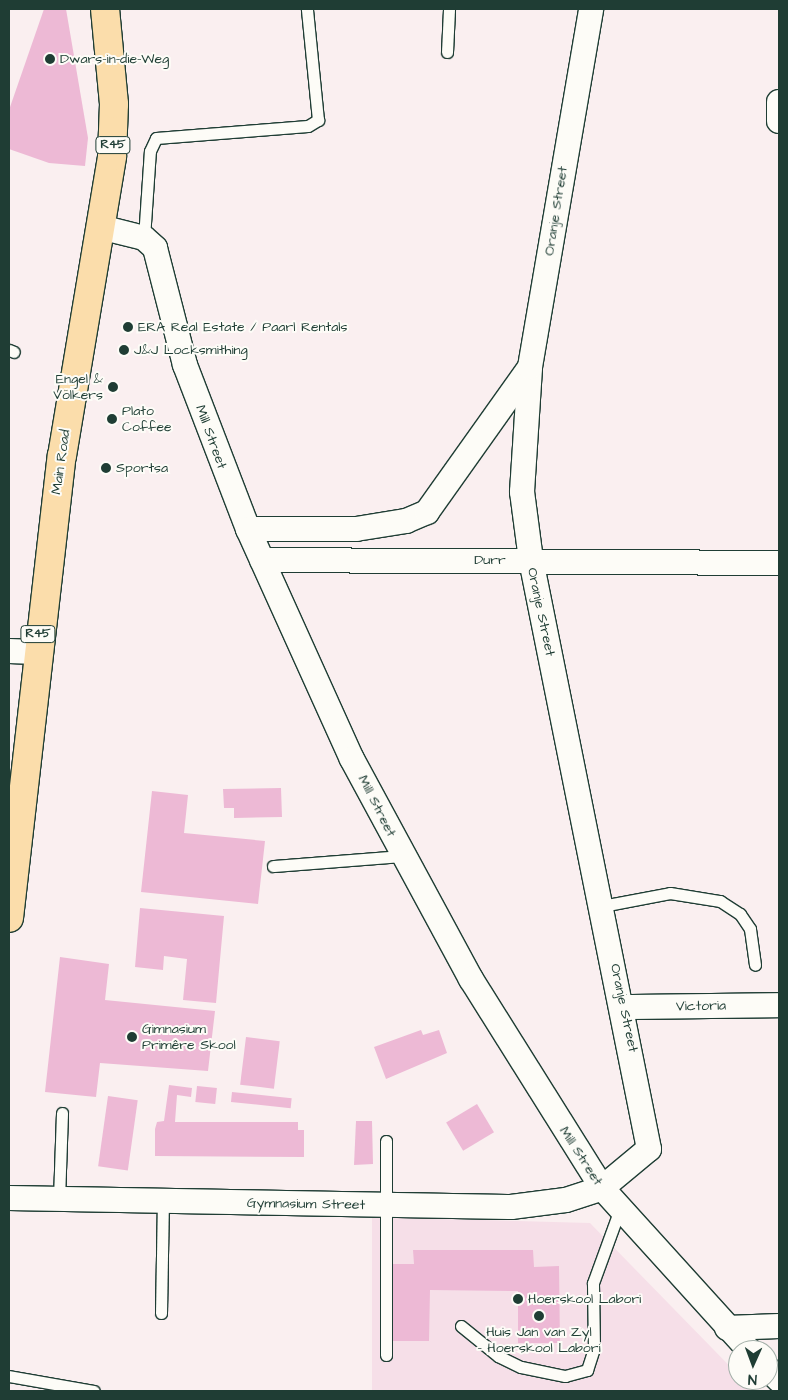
<!DOCTYPE html>
<meta charset="utf-8">
<style>
body{margin:0}
#map{position:relative;width:788px;height:1400px;overflow:hidden;background:#faeff0;font-family:"Architects Daughter",sans-serif}
div>[style]{position:absolute}
[style*='--x']{left:calc(var(--x)*1px);top:calc(var(--y)*1px);width:calc(var(--w)*1px);rotate:calc(var(--a)*1deg)}
.built>*{inset:0;background:#f6dfe8}
.building>*{inset:0;background:#edb9d5;transform-origin:0 0}
.roads{filter:drop-shadow(1px 0 #1f3d34) drop-shadow(-1px 0 #1f3d34) drop-shadow(0 1px #1f3d34) drop-shadow(0 -1px #1f3d34)}
.service>*{height:11px;margin:-5.5px;padding:0 5.5px;transform-origin:5.5px;border-radius:5.5px;background:#fdfcf7}
.minor>*{height:24px;margin:-12px;padding:0 12px;transform-origin:12px;border-radius:12px;background:#fdfcf7}
.primary>*{height:28px;margin:-14px;padding:0 14px;transform-origin:14px;border-radius:14px;background:#fbddab}
.dots>*{width:14px;height:14px;translate:-50% -50%;box-sizing:border-box;border:2px solid #fdfcf7;border-radius:50%}
span{translate:-50% -50%;white-space:nowrap;text-align:center;line-height:1.15;-webkit-text-stroke:4px #fdfcf7;paint-order:stroke}
.shield-label span{padding:1px 4px;background:#fdfcf7;border:1px solid;border-radius:4px;-webkit-text-stroke-width:0}
.shield-label{font-size:12px;color:#1f3d34;font-weight:700}
.poi-label{font-size:14px;color:#1f3d34}
.left{translate:0 -50%;text-align:left}
.right{translate:-100% -50%;text-align:right}
.street-label{font-size:14px;color:#1f3d34}
.frame{position:absolute;inset:0;border:10px solid #1f3d34;pointer-events:none}
.north{position:absolute;left:728px;top:1340px;width:50px;height:50px;box-sizing:border-box;background:#fdfcf7;border:1px solid #a4b0a9;border-radius:50%;rotate:182deg;font-size:14px;font-weight:700;line-height:20px;text-align:center;color:#1f3d34}
.north::after{content:'';display:block;margin:auto;width:18px;height:22px;background:#1f3d34;clip-path:polygon(50% 0,100% 100%,50% 72%,0 100%)}
</style>
<div id="map">
<div class="built">
<i style="clip-path:polygon(372px 1217px,590px 1223px,754px 1391px,372px 1391px)"></i>
</div>
<div class="building">
<i style="clip-path:polygon(44px 9px,66px 9px,88px 138px,85px 166px,49px 163px,9px 149px,9px 110px)"></i>
<i style="clip-path:polygon(281px 788px,282px 817px,234px 818px,234px 808px,224px 808px,223px 789px)"></i>
<i style="clip-path:polygon(152px 791px,188px 795px,184px 833px,265px 841px,258px 904px,141px 892px)"></i>
<i style="clip-path:polygon(140px 908px,224px 916px,216px 1003px,183px 1000px,187px 959px,164px 956px,163px 970px,135px 967px)"></i>
<i style="clip-path:polygon(60px 957px,109px 964px,105px 1000px,215px 1011px,208px 1071px,100px 1063px,96px 1097px,45px 1092px)"></i>
<i style="clip-path:polygon(421px 1030px,423px 1035px,439px 1030px,447px 1053px,386px 1079px,374px 1047px)"></i>
<i style="left:246px;top:1037px;width:34px;height:48px;rotate:7deg"></i>
<i style="clip-path:polygon(169px 1085px,192px 1088px,191px 1097px,177px 1095px,175px 1122px,298px 1122px,298px 1130px,304px 1130px,304px 1157px,155px 1156px,155px 1129px,157px 1122px,164px 1121px)"></i>
<i style="left:197px;top:1086px;width:20px;height:16px;rotate:6deg"></i>
<i style="left:232px;top:1092px;width:60px;height:10px;rotate:6deg"></i>
<i style="left:108px;top:1096px;width:30px;height:71px;rotate:8deg"></i>
<i style="left:477px;top:1104px;width:33px;height:36px;rotate:59deg"></i>
<i style="clip-path:polygon(356px 1121px,372px 1121px,373px 1164px,354px 1165px)"></i>
<i style="clip-path:polygon(413px 1250px,533px 1250px,534px 1267px,559px 1266px,560px 1343px,518px 1343px,518px 1291px,430px 1290px,429px 1341px,391px 1341px,391px 1264px,414px 1264px)"></i>
</div>
<div class="roads">
<div class="service">
<i style="--x:447;--y:52;--w:43;--a:-87.3"></i>
<i style="--x:144;--y:238;--w:87;--a:-86.1"></i>
<i style="--x:150;--y:151;--w:14;--a:-65"></i>
<i style="--x:156;--y:138;--w:152;--a:-4.5"></i>
<i style="--x:308;--y:126;--w:12;--a:-31"></i>
<i style="--x:318;--y:120;--w:112;--a:-95.7"></i>
<i style="--x:9;--y:350;--w:5;--a:22"></i>
<i style="--x:273;--y:866;--w:130;--a:-4.4"></i>
<i style="--x:602;--y:906;--w:69;--a:-10.8"></i>
<i style="--x:670;--y:893;--w:51;--a:9.1"></i>
<i style="--x:720;--y:901;--w:24;--a:33"></i>
<i style="--x:740;--y:914;--w:18;--a:56"></i>
<i style="--x:750;--y:929;--w:36;--a:82"></i>
<i style="--x:59;--y:1199;--w:86;--a:-88"></i>
<i style="--x:161;--y:1313;--w:112;--a:-89"></i>
<i style="--x:461;--y:1326;--w:48;--a:39"></i>
<i style="--x:498;--y:1356;--w:25;--a:26"></i>
<i style="--x:521;--y:1367;--w:45;--a:11.6"></i>
<i style="--x:565;--y:1376;--w:23;--a:-15"></i>
<i style="--x:587;--y:1370;--w:23;--a:-72"></i>
<i style="--x:594;--y:1348;--w:65;--a:-90.9"></i>
<i style="--x:593;--y:1283;--w:79;--a:-70"></i>
<i style="--x:386;--y:1355;--w:214;--a:-90"></i>
<i style="--x:9;--y:1376;--w:86;--a:10"></i>
</div>
<div class="minor">
<i style="--x:779;--y:102;--w:19;--a:90"></i>
<i style="--x:100;--y:227;--w:45;--a:14"></i>
<i style="--x:144;--y:238;--w:15;--a:42"></i>
<i style="--x:155;--y:248;--w:121;--a:75.6"></i>
<i style="--x:185;--y:365;--w:176;--a:69"></i>
<i style="--x:248;--y:529;--w:252;--a:65.7"></i>
<i style="--x:352;--y:759;--w:250;--a:61.6"></i>
<i style="--x:471;--y:979;--w:247;--a:57.9"></i>
<i style="--x:602;--y:1188;--w:219;--a:47.8"></i>
<i style="--x:248;--y:529;--w:108;--a:0"></i>
<i style="--x:356;--y:529;--w:51;--a:-9.1"></i>
<i style="--x:406;--y:521;--w:23;--a:-23"></i>
<i style="--x:427;--y:512;--w:174;--a:-54.6"></i>
<i style="--x:262;--y:560;--w:517;--a:0.33"></i>
<i style="--x:9;--y:651;--w:27;--a:2"></i>
<i style="--x:623;--y:1007;--w:156;--a:-0.7"></i>
<i style="--x:9;--y:1198;--w:502;--a:1.03"></i>
<i style="--x:511;--y:1207;--w:55;--a:-7.3"></i>
<i style="--x:566;--y:1200;--w:38;--a:-18"></i>
<i style="--x:602;--y:1188;--w:61;--a:-39.7"></i>
<i style="--x:649;--y:1149;--w:601;--a:-101.33"></i>
<i style="--x:531;--y:560;--w:69;--a:-97.5"></i>
<i style="--x:522;--y:492;--w:125;--a:-86.3"></i>
<i style="--x:530;--y:367;--w:363;--a:-80.3"></i>
<i style="--x:727;--y:1328;--w:52;--a:-2.2"></i>
<i style="--x:768;--y:1369;--w:16;--a:45"></i>
</div>
<div class="primary">
<i style="--x:9;--y:918;--w:465;--a:-83.5"></i>
<i style="--x:62;--y:456;--w:304;--a:-80.5"></i>
<i style="--x:112;--y:156;--w:52;--a:-87.8"></i>
<i style="--x:114;--y:104;--w:95;--a:-95.4"></i>
</div>
</div>
<div class="dots">
<i style="left:50px;top:59px;background:#1f3d34"></i>
<i style="left:128px;top:327px;background:#1f3d34"></i>
<i style="left:124px;top:350px;background:#1f3d34"></i>
<i style="left:113px;top:387px;background:#1f3d34"></i>
<i style="left:112px;top:419px;background:#1f3d34"></i>
<i style="left:106px;top:468px;background:#1f3d34"></i>
<i style="left:132px;top:1037px;background:#1f3d34"></i>
<i style="left:518px;top:1299px;background:#1f3d34"></i>
<i style="left:539px;top:1316px;background:#1f3d34"></i>
</div>
<div class="shield-label">
<span style="left:113px;top:145px">R45</span>
<span style="left:38px;top:634px">R45</span>
</div>
<div class="poi-label">
<span class="left" style="left:60px;top:59px">Dwars-in-die-Weg</span>
<span class="left" style="left:138px;top:327px">ERA Real Estate / Paarl Rentals</span>
<span class="left" style="left:134px;top:350px">J&amp;J Locksmithing</span>
<span class="right" style="left:103px;top:387px">Engel &amp;<br>Völkers</span>
<span class="left" style="left:122px;top:419px">Plato<br>Coffee</span>
<span class="left" style="left:116px;top:468px">Sportsa</span>
<span class="left" style="left:142px;top:1037px">Gimnasium<br>Primêre Skool</span>
<span class="left" style="left:528px;top:1299px">Hoerskool Labori</span>
<span style="left:539px;top:1340px">Huis Jan van Zyl<br>- Hoerskool Labori</span>
</div>
<div class="street-label">
<span style="left:556px;top:211px;rotate:-81deg">Oranje Street</span>
<span style="left:211px;top:437px;rotate:70deg">Mill Street</span>
<span style="left:61px;top:462px;rotate:-82deg">Main Road</span>
<span style="left:490px;top:560px">Durr</span>
<span style="left:541px;top:612px;rotate:78deg">Oranje Street</span>
<span style="left:377px;top:806px;rotate:63deg">Mill Street</span>
<span style="left:701px;top:1006px;rotate:-1deg">Victoria</span>
<span style="left:624px;top:1008px;rotate:78deg">Oranje Street</span>
<span style="left:581px;top:1156px;rotate:57deg">Mill Street</span>
<span style="left:306px;top:1204px;rotate:1deg">Gymnasium Street</span>
</div>
<div class="frame"></div>
<div class="north">N</div>
</div>
